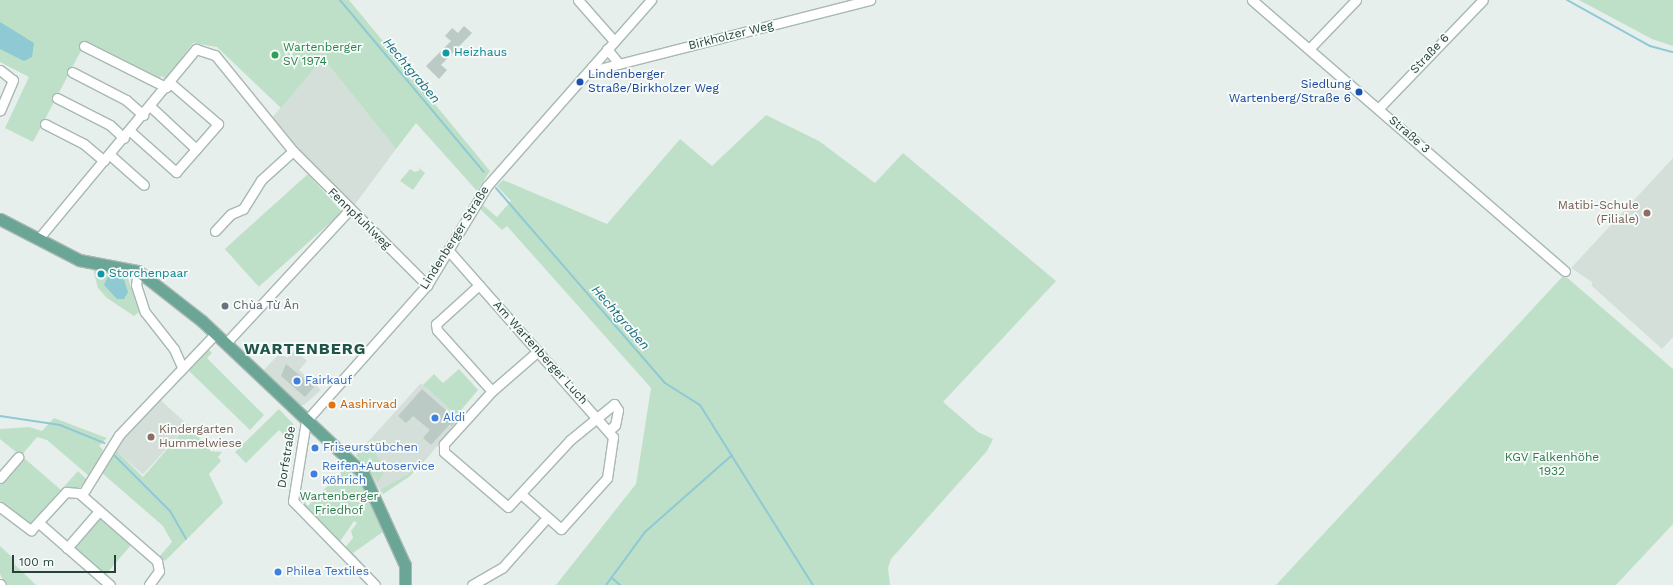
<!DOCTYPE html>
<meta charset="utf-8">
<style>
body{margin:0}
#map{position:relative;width:1673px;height:585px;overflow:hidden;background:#e6efeb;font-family:"Work Sans",sans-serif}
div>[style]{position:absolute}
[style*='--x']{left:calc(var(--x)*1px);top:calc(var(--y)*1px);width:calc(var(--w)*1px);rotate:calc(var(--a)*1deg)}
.built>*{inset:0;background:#d4dfda;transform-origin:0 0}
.green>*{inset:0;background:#bfe0c8;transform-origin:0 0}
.water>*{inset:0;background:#8ec9d4}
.stream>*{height:2px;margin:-1px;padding:0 1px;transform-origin:1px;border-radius:1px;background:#8ec9d4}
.building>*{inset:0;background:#bbcac4}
.roads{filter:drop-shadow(1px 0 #a8b8b2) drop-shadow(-1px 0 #a8b8b2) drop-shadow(0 1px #a8b8b2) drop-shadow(0 -1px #a8b8b2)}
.minor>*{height:9px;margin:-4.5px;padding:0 4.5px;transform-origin:4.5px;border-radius:4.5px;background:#fff}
.major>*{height:11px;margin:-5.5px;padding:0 5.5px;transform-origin:5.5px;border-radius:5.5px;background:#6aa596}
.dots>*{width:11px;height:11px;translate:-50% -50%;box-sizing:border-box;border:2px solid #f7fbf9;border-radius:50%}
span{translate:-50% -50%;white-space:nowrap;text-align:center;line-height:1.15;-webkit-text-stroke:3.5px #f7fbf9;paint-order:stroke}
.street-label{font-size:12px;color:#24423a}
.leisure-label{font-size:12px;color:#27864d}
.left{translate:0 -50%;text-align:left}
.culture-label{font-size:12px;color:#0d838f}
.transit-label{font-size:12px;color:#164399}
.right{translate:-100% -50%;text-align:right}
.education-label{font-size:12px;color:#785e54}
.worship-label{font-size:12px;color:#5b616d}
.shop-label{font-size:12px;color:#366cbe}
.food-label{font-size:12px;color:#c56008}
.park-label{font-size:12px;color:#2d7a4b}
.water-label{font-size:13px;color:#1c6f80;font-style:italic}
.district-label{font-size:16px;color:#1f5548;font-weight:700;letter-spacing:1px}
.scale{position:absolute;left:12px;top:555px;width:104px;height:18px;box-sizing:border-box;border:2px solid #24423a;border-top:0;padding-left:5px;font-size:12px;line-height:14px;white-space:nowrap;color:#24423a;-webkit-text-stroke:3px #f7fbf9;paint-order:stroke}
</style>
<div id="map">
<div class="built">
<i style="clip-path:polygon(323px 58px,396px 149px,353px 207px,270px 120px)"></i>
<i style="clip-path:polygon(1673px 158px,1673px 337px,1662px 349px,1592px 286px,1592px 282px,1571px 268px)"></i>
<i style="clip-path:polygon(295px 350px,307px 361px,299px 370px,321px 390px,304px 405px,298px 405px,262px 372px,281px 352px,287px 358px)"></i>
<i style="clip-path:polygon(421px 383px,462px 419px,410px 476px,383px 494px,356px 455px)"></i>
<i style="left:158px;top:398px;width:40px;height:67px;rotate:42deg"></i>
</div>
<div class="green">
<i style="clip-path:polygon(0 0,349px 0,490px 171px,477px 191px,416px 123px,396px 149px,323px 58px,281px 108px,217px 47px,193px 43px,167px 79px,161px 76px,159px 83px,84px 45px,33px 142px,5px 128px,29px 77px,0 62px)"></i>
<i style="clip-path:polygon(1579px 0,1673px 0,1673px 46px,1652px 39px)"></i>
<i style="clip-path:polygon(766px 115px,819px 141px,875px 183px,903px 153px,1056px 281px,943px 402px,978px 432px,993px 439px,987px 451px,891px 559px,888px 568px,890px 585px,556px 585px,636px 484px,651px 388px,507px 226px,502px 230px,480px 209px,483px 205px,497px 217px,511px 201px,497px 186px,503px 180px,607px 224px,680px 139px,712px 166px)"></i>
<i style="clip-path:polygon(417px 166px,425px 173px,413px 190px,400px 181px,410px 169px,415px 172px,420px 170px)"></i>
<i style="left:308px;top:174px;width:51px;height:112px;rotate:48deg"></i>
<i style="clip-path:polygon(93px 269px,127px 275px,139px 312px,134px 316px,107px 298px,98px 288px)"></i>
<i style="clip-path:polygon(1564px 275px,1673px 369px,1673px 524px,1616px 585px,1276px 585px)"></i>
<i style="clip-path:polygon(208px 349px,212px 353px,207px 358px,264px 415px,250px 430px,188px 370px)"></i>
<i style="clip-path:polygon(459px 369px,478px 390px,457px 415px,423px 385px,434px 374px,443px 383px)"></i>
<i style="clip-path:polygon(279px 409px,297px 428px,287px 438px,279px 430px,246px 463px,235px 452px)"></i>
<i style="clip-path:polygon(54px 418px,107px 438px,99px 446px,103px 450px,96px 469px,89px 476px,47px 440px,37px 437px,21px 456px,0 439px,0 429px,29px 427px,42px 431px)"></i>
<i style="clip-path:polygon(188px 425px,211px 451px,222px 452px,218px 457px,221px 461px,209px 474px,223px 503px,165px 561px,159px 557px,172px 542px,163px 526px,102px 473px,114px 448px,143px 477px)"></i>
<i style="clip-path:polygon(367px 443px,381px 462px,377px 465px,384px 473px,378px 482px,356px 455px)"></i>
<i style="clip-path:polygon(435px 449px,410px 476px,383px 494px,380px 490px,410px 473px)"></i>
<i style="clip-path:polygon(24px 458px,61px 490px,78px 471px,87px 480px,79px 488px,59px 492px,31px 524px,26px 525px,0 502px,0 482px)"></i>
<i style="clip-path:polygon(349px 464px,355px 468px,387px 529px,353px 553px,382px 585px,344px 549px,353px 538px,351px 531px,357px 523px,354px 521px,339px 543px,297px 497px,300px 494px,308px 506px)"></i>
<i style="left:99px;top:515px;width:44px;height:42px;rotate:41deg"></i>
<i style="clip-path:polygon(0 546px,12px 557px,13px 563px,36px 585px,6px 585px,0 574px)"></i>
</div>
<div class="water">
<i style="clip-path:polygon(0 22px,34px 43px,32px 57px,24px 61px,0 49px)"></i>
<i style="clip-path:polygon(109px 274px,124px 280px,128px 292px,124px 299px,117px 299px,104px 285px)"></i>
</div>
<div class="stream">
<i style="--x:340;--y:0;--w:224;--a:50.1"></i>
<i style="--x:1567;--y:0;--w:95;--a:29"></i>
<i style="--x:1650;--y:46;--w:24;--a:15"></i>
<i style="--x:496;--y:188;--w:258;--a:49.1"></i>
<i style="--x:665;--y:383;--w:41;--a:32.2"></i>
<i style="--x:700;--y:405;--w:213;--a:57.9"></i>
<i style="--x:0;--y:416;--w:61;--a:8.5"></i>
<i style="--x:60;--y:425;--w:48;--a:22.2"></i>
<i style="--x:114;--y:455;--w:79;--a:45"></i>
<i style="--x:170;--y:511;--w:32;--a:60"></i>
<i style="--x:612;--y:578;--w:11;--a:41"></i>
<i style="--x:606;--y:585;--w:66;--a:-53.7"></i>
<i style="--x:645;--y:532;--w:116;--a:-41.5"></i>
</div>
<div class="building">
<i style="clip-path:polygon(464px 26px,472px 33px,441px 65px,447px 70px,439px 79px,426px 66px,451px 41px,445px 36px,452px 28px,458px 33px)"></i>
<i style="clip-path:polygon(286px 364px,314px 387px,305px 397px,281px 376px)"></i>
<i style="clip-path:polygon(422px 389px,457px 420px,452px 426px,450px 424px,431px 445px,423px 438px,430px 430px,413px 416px,406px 423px,398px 416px)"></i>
</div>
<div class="roads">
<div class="minor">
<i style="--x:578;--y:0;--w:55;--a:48.7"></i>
<i style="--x:1252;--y:0;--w:414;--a:40.9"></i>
<i style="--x:84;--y:46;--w:92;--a:26.6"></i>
<i style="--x:607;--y:49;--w:19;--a:51"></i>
<i style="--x:1309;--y:49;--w:68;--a:-46.2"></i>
<i style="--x:592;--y:67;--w:4;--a:45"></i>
<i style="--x:595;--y:70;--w:284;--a:-14.3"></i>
<i style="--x:0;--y:70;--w:16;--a:38"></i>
<i style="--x:13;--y:80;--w:33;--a:113"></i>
<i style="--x:72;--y:72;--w:61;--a:27.4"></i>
<i style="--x:126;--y:100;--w:23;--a:41"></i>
<i style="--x:57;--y:98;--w:59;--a:27"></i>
<i style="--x:110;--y:125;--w:19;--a:43"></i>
<i style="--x:150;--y:106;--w:63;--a:43.1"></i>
<i style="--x:1378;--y:109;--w:151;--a:-46.1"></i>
<i style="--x:45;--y:124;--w:44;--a:27.1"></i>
<i style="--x:84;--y:144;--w:26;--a:40"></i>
<i style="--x:130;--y:131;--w:62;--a:41.7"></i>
<i style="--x:176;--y:172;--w:64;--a:-48.8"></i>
<i style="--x:218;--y:124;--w:65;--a:-139.4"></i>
<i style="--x:110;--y:155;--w:45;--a:41.4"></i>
<i style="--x:215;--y:231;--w:23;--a:-47"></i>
<i style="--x:231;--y:214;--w:13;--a:-23"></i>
<i style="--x:243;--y:209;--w:34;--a:-58"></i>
<i style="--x:261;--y:180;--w:43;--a:-42.2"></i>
<i style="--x:39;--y:238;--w:246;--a:-50.3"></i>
<i style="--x:196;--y:49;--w:20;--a:18"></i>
<i style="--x:215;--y:55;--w:124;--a:50.9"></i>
<i style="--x:293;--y:151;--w:190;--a:45"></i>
<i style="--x:449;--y:251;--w:248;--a:48.6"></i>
<i style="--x:613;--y:437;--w:41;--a:98.3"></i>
<i style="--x:607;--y:478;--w:69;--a:132"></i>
<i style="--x:561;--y:529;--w:53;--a:-138.8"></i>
<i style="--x:138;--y:271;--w:14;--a:98"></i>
<i style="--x:136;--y:285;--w:28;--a:72"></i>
<i style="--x:145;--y:312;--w:47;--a:51.9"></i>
<i style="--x:174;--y:349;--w:20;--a:66"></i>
<i style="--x:479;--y:285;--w:58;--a:137.8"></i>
<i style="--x:436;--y:324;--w:6;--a:81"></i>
<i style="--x:437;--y:330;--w:82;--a:48"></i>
<i style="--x:226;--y:343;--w:181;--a:-47.2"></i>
<i style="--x:538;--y:351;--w:61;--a:139"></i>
<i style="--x:492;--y:391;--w:72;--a:132.2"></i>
<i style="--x:444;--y:444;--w:8;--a:90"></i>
<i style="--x:444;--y:452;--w:84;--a:40.7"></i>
<i style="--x:508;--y:507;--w:91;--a:-47.2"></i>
<i style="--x:570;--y:440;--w:57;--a:-39.3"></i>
<i style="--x:614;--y:404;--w:7;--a:56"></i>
<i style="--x:618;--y:410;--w:15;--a:101"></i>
<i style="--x:615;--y:425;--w:9;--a:139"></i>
<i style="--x:0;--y:478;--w:28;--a:-49"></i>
<i style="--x:82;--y:495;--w:70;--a:-58.3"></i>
<i style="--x:119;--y:435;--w:141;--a:-46.4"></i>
<i style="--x:0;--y:507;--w:39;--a:37"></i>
<i style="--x:31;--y:530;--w:52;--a:-47.4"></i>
<i style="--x:66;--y:492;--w:13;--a:4"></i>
<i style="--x:79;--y:493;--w:103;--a:41.1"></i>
<i style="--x:157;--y:561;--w:10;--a:79"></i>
<i style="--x:159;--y:571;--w:17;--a:126"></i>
<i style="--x:39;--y:523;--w:94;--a:41.1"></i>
<i style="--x:67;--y:548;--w:49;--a:-49.1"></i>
<i style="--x:0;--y:584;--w:1;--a:45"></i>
<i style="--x:375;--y:585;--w:117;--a:-134.3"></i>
<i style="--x:293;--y:501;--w:81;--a:-80.8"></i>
<i style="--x:306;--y:421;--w:182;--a:-48.3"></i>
<i style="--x:427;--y:285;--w:116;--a:-58.8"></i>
<i style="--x:487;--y:186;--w:248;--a:-48.6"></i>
<i style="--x:472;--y:585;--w:34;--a:-30"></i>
<i style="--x:502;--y:568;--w:62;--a:-48.3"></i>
</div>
<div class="major">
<i style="--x:0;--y:219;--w:89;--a:27.4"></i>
<i style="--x:79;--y:260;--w:60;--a:10.6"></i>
<i style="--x:138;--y:271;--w:81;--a:38"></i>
<i style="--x:202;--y:321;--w:221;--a:43.4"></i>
<i style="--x:363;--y:473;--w:101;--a:65.5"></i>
<i style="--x:405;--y:565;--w:20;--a:90"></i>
</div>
</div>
<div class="dots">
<i style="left:446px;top:53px;background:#0f9aa8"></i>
<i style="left:275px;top:55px;background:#2e9e5b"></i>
<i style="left:580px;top:82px;background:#1a4fb4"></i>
<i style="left:1359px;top:92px;background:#1a4fb4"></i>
<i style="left:1647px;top:213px;background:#8d6e63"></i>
<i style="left:101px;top:274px;background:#0f9aa8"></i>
<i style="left:225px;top:306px;background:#6b7280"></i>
<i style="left:297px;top:381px;background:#3f7fe0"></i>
<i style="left:332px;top:405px;background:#e8710a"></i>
<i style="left:435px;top:418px;background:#3f7fe0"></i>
<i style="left:151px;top:437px;background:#8d6e63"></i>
<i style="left:315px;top:448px;background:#3f7fe0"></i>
<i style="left:314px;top:474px;background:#3f7fe0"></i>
<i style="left:278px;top:572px;background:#3f7fe0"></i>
</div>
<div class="street-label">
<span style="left:731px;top:36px;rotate:-14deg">Birkholzer Weg</span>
<span style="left:1430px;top:54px;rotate:-46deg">Straße 6</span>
<span style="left:1409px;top:135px;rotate:41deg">Straße 3</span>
<span style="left:359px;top:219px;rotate:44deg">Fennpfuhlweg</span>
<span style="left:455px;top:238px;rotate:-58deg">Lindenberger Straße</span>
<span style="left:540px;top:353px;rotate:48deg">Am Wartenberger Luch</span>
<span style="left:287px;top:457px;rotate:-81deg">Dorfstraße</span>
</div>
<div class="leisure-label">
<span class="left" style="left:283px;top:55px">Wartenberger<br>SV 1974</span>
</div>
<div class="culture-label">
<span class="left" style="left:454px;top:53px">Heizhaus</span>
<span class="left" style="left:109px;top:274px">Storchenpaar</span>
</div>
<div class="transit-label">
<span class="left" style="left:588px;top:82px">Lindenberger<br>Straße/Birkholzer Weg</span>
<span class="right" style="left:1351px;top:92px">Siedlung<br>Wartenberg/Straße 6</span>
</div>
<div class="education-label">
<span class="right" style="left:1639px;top:213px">Matibi-Schule<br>(Filiale)</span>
<span class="left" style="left:159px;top:437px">Kindergarten<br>Hummelwiese</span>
</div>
<div class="worship-label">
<span class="left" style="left:233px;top:306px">Chùa Từ Ân</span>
</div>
<div class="shop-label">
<span class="left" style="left:305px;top:381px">Fairkauf</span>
<span class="left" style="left:443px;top:418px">Aldi</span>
<span class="left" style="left:323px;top:448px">Friseurstübchen</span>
<span class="left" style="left:322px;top:474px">Reifen+Autoservice<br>Köhrich</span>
<span class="left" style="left:286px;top:572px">Philea Textiles</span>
</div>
<div class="food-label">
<span class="left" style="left:340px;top:405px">Aashirvad</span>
</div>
<div class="park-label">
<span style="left:1552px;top:465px">KGV Falkenhöhe<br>1932</span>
<span style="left:339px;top:504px">Wartenberger<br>Friedhof</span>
</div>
<div class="water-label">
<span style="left:411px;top:71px;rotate:50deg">Hechtgraben</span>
<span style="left:620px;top:318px;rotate:49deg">Hechtgraben</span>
</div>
<div class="district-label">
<span style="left:305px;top:349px">WARTENBERG</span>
</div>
<div class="scale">100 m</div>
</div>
